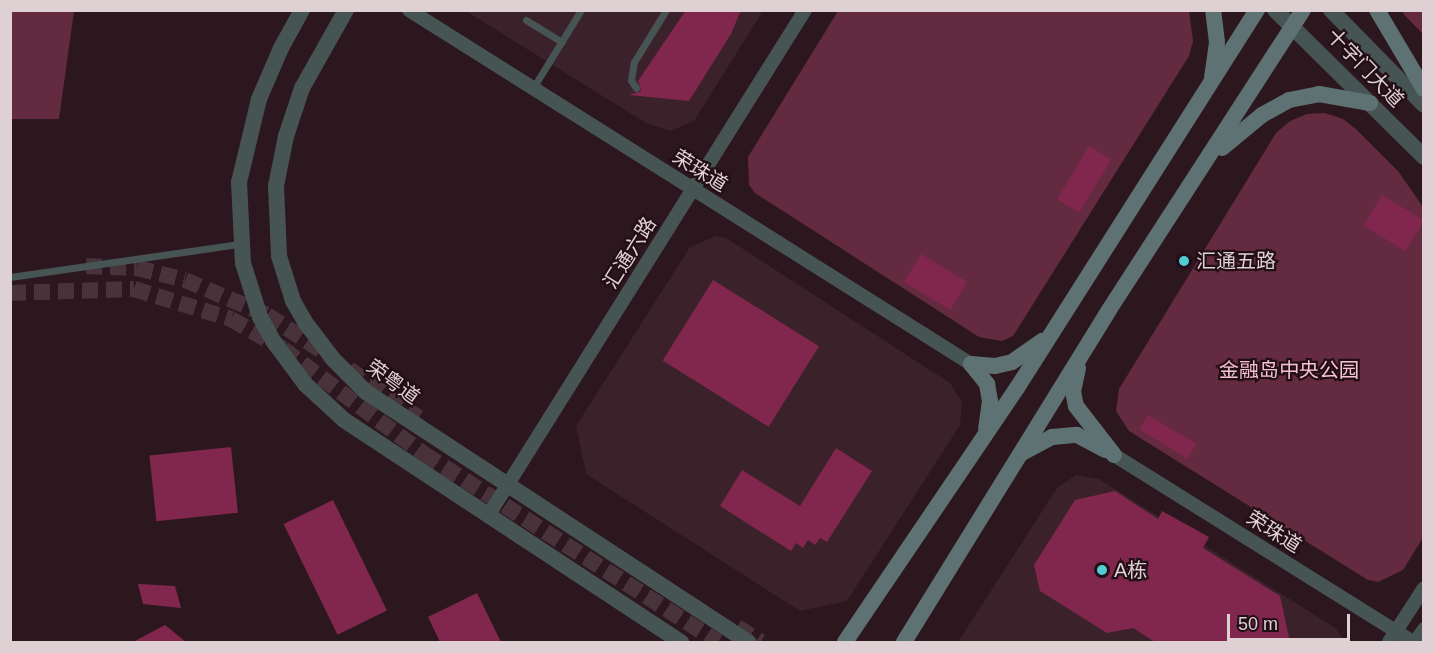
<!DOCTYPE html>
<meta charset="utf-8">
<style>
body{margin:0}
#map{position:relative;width:1434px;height:653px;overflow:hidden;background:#2c171e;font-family:Helvetica,"Noto Sans SC",sans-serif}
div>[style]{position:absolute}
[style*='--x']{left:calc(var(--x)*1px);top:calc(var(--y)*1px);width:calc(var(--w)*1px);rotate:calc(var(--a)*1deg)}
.built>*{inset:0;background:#3b212a}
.green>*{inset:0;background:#632a40}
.building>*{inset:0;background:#81274e;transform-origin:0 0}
.secondary-tunnel>*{height:16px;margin-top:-8px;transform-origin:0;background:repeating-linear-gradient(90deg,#473339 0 16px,transparent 0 24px)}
.service>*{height:7px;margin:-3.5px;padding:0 3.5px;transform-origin:3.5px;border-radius:3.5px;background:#475454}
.minor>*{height:14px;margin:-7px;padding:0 7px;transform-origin:7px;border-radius:7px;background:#475454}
.tertiary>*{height:16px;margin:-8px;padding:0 8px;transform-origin:8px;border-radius:8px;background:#475454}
.secondary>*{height:16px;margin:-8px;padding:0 8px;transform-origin:8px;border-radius:8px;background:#5e7273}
.dots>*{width:16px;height:16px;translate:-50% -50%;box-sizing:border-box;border:3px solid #220e15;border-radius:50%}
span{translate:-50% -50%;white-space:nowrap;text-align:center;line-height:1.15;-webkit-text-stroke:4.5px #220e15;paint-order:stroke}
.street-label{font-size:20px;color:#dfd0d4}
.poi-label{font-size:20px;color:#dfd0d4}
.left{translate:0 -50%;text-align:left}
.park-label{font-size:20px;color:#f7c2d2}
.frame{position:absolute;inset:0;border:12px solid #dfd0d4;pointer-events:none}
.scale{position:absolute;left:1227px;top:614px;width:123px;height:27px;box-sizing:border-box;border:3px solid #dfd0d4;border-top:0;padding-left:8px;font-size:18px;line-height:21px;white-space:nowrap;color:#dfd0d4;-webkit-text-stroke:4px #220e15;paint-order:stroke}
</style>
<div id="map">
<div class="built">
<i style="clip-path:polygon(466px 11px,763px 11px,694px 121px,670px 131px,646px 123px)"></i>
<i style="clip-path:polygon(716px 236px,726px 238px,950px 383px,962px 402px,960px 425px,847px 601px,800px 611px,586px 474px,576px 426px,690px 247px)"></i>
<i style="clip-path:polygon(1076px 475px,1099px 479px,1337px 629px,1344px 642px,958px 642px,1057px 488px)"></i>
</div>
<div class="green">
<i style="clip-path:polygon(11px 10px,74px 11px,59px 119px,11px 119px)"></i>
<i style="clip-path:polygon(838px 11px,1189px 11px,1193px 41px,1189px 56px,1013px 336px,1002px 341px,979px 337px,755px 193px,749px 185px,748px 157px)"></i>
<i style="clip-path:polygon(1401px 11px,1423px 11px,1423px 34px,1412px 23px)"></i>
<i style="clip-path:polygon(1325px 113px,1343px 119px,1357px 130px,1398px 171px,1423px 207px,1424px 536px,1403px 570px,1378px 582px,1368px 580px,1129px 431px,1116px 411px,1119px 389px,1276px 133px,1290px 121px,1307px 114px)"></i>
</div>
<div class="building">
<i style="clip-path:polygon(686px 10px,741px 10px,731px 34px,689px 101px,629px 95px,641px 91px,638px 81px)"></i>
<i style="left:1089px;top:146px;width:26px;height:62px;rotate:31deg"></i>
<i style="left:1382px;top:195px;width:49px;height:36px;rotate:31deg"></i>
<i style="left:921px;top:254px;width:54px;height:33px;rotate:31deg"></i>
<i style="left:713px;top:280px;width:125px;height:95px;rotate:32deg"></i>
<i style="left:1148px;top:415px;width:56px;height:17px;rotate:31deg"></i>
<i style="left:231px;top:447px;width:66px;height:82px;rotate:84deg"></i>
<i style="clip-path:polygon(836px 448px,872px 471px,827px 542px,820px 538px,815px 545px,808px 540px,803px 548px,796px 543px,791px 551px,720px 506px,742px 470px,800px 506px)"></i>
<i style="clip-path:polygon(1115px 491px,1158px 519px,1162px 511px,1209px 537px,1203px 548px,1280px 596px,1290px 642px,1155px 642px,1133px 628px,1107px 633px,1040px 591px,1034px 565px,1075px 500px)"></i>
<i style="left:333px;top:500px;width:123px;height:55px;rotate:64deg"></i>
<i style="clip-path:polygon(138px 584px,175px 586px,181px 608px,143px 604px)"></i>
<i style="clip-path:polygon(477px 593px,501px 642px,440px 642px,428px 617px)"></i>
<i style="clip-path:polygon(165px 625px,186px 642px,133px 642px)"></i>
</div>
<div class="secondary-tunnel">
<i style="--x:86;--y:266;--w:51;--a:2.2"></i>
<i style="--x:137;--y:268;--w:49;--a:14"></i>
<i style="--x:185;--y:280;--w:89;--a:23.1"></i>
<i style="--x:267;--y:315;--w:73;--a:33.3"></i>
<i style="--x:10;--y:293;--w:124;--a:-1.8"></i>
<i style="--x:134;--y:289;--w:102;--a:17.2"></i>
<i style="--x:231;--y:319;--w:60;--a:30"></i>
<i style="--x:283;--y:349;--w:176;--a:36.7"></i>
<i style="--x:424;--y:454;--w:349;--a:32.6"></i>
<i style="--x:349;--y:369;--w:85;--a:35"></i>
<i style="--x:737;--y:627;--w:28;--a:32"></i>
</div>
<div class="service">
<i style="--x:526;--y:20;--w:42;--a:31.4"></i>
<i style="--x:533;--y:88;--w:92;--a:-58.4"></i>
<i style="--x:636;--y:88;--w:9;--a:-122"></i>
<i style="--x:631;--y:80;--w:18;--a:-81"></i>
<i style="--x:634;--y:62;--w:61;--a:-58.4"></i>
<i style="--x:10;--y:277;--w:232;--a:-8.2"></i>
</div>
<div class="minor">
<i style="--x:409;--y:10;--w:664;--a:32.21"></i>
<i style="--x:1114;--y:455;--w:353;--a:32"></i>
<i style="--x:488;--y:516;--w:597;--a:-57.93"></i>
<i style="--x:1389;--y:642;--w:64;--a:-57.1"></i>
<i style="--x:1415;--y:642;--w:16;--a:-55"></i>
</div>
<div class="tertiary">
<i style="--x:302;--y:10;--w:43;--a:118.9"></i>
<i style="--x:281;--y:48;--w:56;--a:113.3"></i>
<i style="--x:259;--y:99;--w:85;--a:103.5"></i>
<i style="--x:239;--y:182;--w:81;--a:87.2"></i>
<i style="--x:243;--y:263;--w:57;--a:72.5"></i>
<i style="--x:260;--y:317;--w:29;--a:61"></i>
<i style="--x:274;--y:342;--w:52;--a:53.6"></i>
<i style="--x:305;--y:384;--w:53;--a:42.7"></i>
<i style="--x:344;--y:420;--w:404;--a:33.4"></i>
<i style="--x:346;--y:10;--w:90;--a:119.4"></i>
<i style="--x:302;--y:88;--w:51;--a:108.4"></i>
<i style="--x:286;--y:136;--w:51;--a:101.3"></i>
<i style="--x:276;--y:186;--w:70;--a:87.5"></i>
<i style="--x:279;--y:256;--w:47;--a:72.7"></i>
<i style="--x:293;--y:301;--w:24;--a:60"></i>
<i style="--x:305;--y:322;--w:46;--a:52.9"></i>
<i style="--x:333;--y:359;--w:47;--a:45"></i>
<i style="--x:366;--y:392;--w:457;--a:33.2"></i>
<i style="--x:1275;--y:10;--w:209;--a:44.6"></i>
<i style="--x:1331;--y:10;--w:133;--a:45.6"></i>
</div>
<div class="secondary">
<i style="--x:1377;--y:10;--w:92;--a:59.3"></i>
<i style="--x:1212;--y:78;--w:36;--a:-82"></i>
<i style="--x:1217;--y:42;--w:32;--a:-97"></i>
<i style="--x:1222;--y:148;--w:52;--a:-39.5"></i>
<i style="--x:1262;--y:115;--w:31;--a:-29"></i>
<i style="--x:1289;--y:100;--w:31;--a:-11"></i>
<i style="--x:1319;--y:94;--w:52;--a:10"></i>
<i style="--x:971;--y:364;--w:24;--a:5"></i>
<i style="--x:995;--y:366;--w:17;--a:-13"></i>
<i style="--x:1012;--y:362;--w:37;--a:-35"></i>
<i style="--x:971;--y:364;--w:26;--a:51"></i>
<i style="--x:987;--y:384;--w:17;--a:80"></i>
<i style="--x:990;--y:401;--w:28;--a:98"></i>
<i style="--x:1078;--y:368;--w:24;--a:102"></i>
<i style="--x:1073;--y:391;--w:15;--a:79"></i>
<i style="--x:1076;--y:406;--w:62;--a:52.2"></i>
<i style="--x:1022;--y:453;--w:34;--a:-28"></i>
<i style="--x:1052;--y:437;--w:25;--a:-5"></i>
<i style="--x:1077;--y:435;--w:32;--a:28"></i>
<i style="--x:845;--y:642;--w:307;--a:-55.9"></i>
<i style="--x:1017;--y:388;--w:448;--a:-57.6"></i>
<i style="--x:904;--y:642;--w:390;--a:-58.3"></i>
<i style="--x:1109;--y:310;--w:357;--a:-57.1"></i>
</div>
<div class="dots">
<i style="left:1184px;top:261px;background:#51ccd3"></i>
<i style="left:1102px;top:570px;background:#51ccd3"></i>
</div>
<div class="street-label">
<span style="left:1365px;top:68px;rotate:46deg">十字门大道</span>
<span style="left:700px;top:171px;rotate:32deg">荣珠道</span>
<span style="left:630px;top:253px;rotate:-58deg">汇通六路</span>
<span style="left:393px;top:382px;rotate:36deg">荣粤道</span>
<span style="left:1274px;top:532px;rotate:32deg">荣珠道</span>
</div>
<div class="poi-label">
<span class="left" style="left:1196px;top:261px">汇通五路</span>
<span class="left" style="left:1114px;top:570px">A栋</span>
</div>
<div class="park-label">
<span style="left:1289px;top:370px">金融岛中央公园</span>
</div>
<div class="frame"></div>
<div class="scale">50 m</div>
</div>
